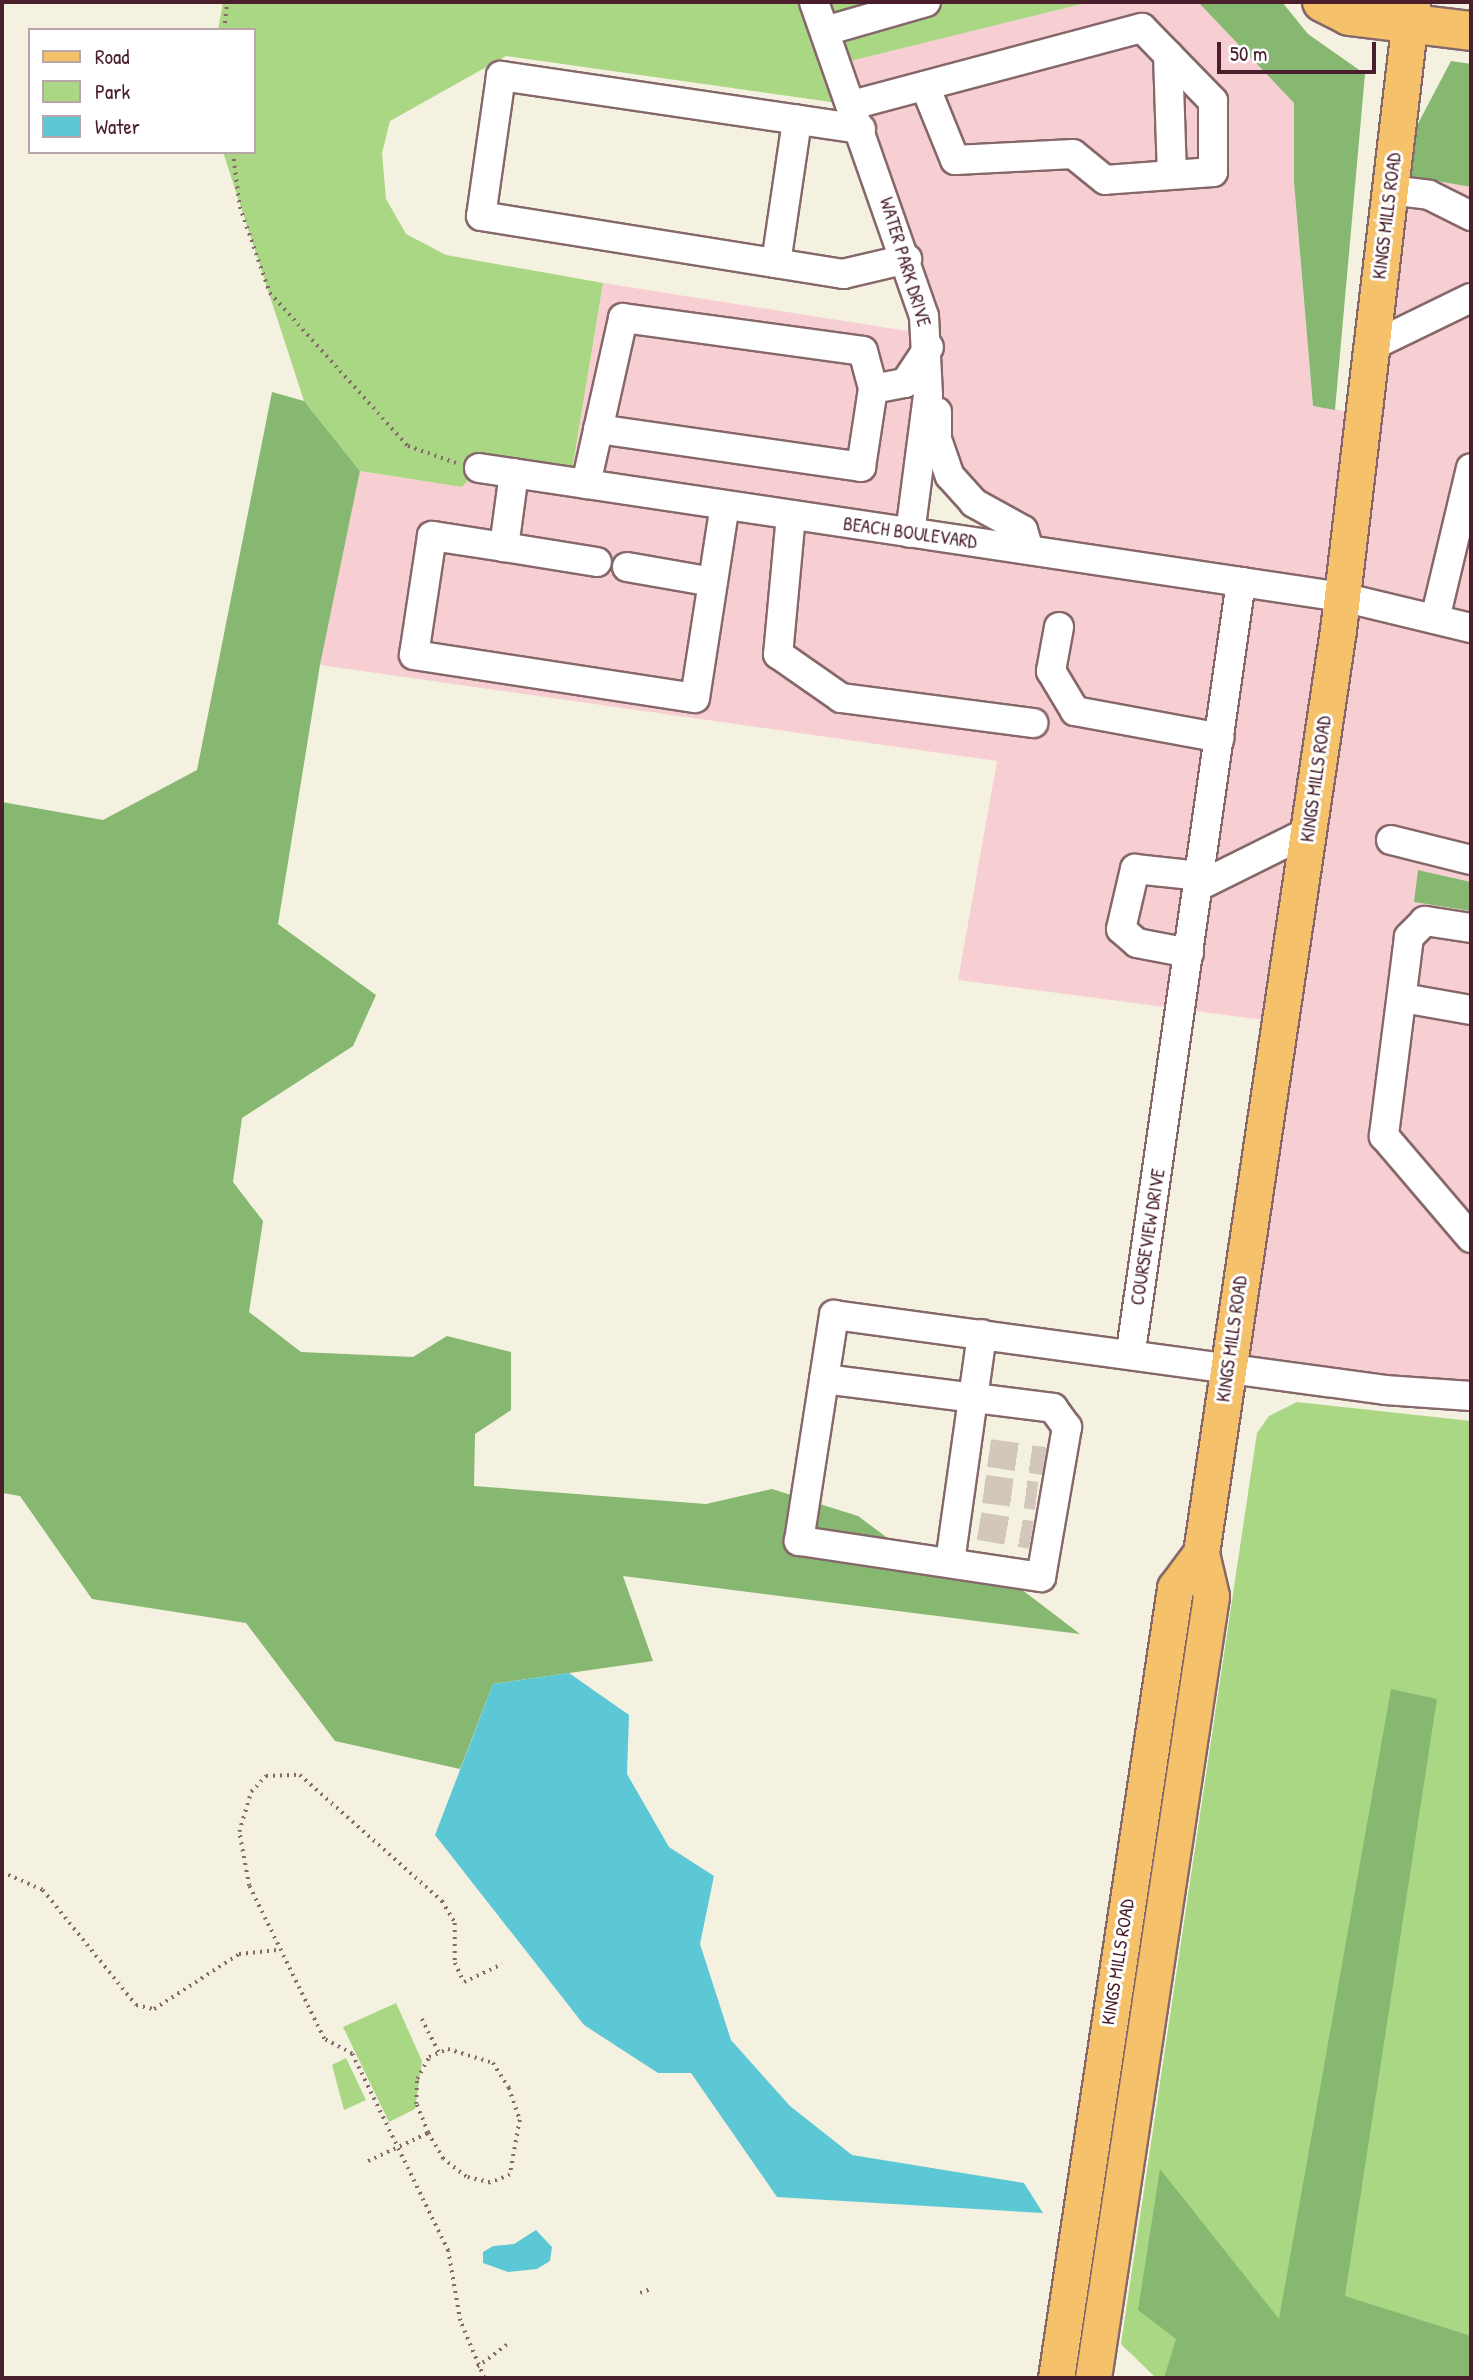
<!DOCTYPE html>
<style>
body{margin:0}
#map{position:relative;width:1473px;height:2380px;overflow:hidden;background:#f5f1e0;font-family:"Patrick Hand",sans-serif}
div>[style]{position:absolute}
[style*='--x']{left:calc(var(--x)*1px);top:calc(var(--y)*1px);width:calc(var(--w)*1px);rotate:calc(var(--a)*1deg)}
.built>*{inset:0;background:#f7cfd3}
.green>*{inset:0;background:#a9d784}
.forest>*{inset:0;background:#86b872}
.water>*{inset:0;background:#5dc8d5}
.minor-tunnel>*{height:28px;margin-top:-14px;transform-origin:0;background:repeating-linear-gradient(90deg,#d3c7bc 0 28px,transparent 0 42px)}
.path>*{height:3.5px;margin-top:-1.75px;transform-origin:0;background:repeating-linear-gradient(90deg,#86686a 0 2px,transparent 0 7px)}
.roads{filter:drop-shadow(2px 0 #86686a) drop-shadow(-2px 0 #86686a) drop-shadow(0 2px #86686a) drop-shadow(0 -2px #86686a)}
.minor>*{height:28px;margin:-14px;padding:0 14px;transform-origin:14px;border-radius:14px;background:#fff}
.major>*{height:35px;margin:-17.5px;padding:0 17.5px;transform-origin:17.5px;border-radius:17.5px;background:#f5c16b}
.highway>*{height:38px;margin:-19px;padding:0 19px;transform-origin:19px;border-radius:19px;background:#f5c16b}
span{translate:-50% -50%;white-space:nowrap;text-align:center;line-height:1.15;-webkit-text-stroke:6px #fff;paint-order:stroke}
.street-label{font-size:19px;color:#4a1f2b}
.frame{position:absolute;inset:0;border:4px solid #4a1f2b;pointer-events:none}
.legend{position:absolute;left:28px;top:28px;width:228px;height:126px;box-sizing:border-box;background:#fff;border:2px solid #b7a5aa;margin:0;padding:9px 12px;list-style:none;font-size:21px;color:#4a1f2b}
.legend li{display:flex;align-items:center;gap:14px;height:35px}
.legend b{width:35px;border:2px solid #b7a5aa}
.scale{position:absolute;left:1217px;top:42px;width:159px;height:32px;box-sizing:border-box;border:4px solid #4a1f2b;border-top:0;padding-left:9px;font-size:21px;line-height:24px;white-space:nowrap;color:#4a1f2b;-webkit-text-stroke:5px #fff;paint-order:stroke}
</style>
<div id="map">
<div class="built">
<i style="clip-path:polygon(evenodd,1090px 2px,1198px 2px,1294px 103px,1294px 182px,1313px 406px,1363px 414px,1392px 173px,1471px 187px,1471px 882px,1418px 870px,1415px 902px,1471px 911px,1471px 1396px,1228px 1367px,1279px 1022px,958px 980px,997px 761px,320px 665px,360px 471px,462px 487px,479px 468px,570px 481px,603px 283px,926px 334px,837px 64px,1090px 2px,937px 439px,974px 503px,1029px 550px,910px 532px,937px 439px)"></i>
</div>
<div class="green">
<i style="clip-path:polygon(223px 2px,1090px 2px,838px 64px,852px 105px,506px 56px,390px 121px,382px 153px,386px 199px,406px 234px,446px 255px,603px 283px,570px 482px,479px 468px,462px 487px,360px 471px,304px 401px,223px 152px,254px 152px,254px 30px,218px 30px)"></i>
<i style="clip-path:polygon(1297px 1402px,1471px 1421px,1471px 2378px,1156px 2378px,1121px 2344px,1257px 1433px,1269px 1416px)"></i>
<i style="clip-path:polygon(396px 2003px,422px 2061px,415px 2109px,389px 2122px,343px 2027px)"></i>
<i style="clip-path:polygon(346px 2058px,366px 2100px,344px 2110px,332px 2065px)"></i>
</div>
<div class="forest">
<i style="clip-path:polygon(1198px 2px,1282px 2px,1308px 34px,1365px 74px,1335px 410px,1313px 406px,1294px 182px,1294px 103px)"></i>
<i style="clip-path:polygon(1451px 61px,1471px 64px,1471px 187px,1392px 173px)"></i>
<i style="clip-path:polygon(272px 392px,304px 401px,360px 471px,320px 665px,278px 924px,376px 995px,353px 1046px,242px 1118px,233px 1182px,263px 1221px,249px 1312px,301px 1352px,413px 1357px,447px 1336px,511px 1352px,511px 1410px,475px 1434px,474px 1486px,706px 1504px,772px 1489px,858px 1516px,901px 1548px,979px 1557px,1080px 1634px,623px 1576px,653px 1661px,493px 1684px,460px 1769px,335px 1741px,246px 1623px,92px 1599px,20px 1496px,2px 1493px,2px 802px,103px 820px,197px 770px)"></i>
<i style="clip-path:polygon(1418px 870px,1471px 882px,1471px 911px,1414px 902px)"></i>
<i style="clip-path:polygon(1391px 1689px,1437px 1699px,1345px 2296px,1471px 2336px,1471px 2378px,1164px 2378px,1176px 2339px,1138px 2310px,1160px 2169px,1279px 2319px)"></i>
</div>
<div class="water">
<i style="clip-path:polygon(569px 1673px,629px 1715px,627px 1774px,669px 1847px,714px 1876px,700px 1944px,731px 2040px,790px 2106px,852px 2155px,1024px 2183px,1043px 2213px,777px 2197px,691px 2073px,658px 2073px,584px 2025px,435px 1835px,493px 1684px)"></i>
<i style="clip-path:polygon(536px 2230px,552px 2247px,550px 2261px,537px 2269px,508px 2272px,483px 2263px,483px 2252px,493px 2246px,514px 2244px)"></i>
</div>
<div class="minor-tunnel">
<i style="--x:989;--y:1453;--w:56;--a:8.3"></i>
<i style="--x:984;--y:1489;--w:53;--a:7.5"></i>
<i style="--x:979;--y:1526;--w:53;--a:9.8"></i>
</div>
<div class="path">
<i style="--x:224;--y:30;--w:28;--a:-84"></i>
<i style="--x:233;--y:152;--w:55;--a:82.7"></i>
<i style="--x:240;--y:207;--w:91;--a:70.8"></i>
<i style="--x:270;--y:293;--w:206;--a:48"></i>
<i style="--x:408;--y:446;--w:51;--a:19.5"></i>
<i style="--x:2;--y:1872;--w:45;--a:23.7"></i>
<i style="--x:43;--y:1890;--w:148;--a:51"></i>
<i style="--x:136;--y:2005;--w:18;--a:13"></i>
<i style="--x:154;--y:2009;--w:101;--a:-32.9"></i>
<i style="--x:239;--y:1954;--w:38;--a:-6"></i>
<i style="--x:422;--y:2019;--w:38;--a:63"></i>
<i style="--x:448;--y:2049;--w:47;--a:17.3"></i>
<i style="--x:493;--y:2063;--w:30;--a:57"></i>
<i style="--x:509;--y:2088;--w:34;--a:71"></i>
<i style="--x:520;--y:2120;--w:56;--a:100.3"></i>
<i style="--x:510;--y:2175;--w:22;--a:158"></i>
<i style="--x:490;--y:2183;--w:25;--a:-166"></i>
<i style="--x:466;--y:2177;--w:29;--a:-142"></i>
<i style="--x:443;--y:2159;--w:30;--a:-120"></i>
<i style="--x:428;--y:2133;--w:31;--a:-112"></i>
<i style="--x:416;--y:2104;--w:25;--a:-88"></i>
<i style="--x:417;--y:2079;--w:25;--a:-61"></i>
<i style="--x:429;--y:2057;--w:21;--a:-23"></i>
<i style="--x:368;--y:2161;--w:66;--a:-25"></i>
<i style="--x:640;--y:2293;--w:12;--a:-20"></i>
<i style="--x:477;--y:2367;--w:39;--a:-37"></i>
<i style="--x:484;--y:2378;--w:62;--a:-112.8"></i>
<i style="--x:460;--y:2321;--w:71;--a:-99.7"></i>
<i style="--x:448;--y:2251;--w:219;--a:-116"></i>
<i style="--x:352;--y:2054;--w:32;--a:-152"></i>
<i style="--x:324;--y:2039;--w:170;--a:-116.1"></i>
<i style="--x:249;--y:1886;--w:55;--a:-100.5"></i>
<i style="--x:239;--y:1832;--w:42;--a:-73.3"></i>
<i style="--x:251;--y:1792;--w:22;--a:-47"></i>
<i style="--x:266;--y:1776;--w:34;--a:-2"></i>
<i style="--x:300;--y:1775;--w:190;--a:41.6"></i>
<i style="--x:442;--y:1901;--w:26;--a:59"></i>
<i style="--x:455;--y:1923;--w:40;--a:90"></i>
<i style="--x:455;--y:1963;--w:21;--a:65"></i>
<i style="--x:464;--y:1982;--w:42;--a:-25.3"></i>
</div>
<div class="roads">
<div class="minor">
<i style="--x:814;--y:2;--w:333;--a:70.7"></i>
<i style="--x:924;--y:316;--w:79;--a:87.1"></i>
<i style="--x:928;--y:395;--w:139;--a:97.4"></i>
<i style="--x:825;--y:31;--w:105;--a:-16"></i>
<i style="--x:1168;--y:55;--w:119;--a:88.1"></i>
<i style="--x:852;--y:105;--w:300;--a:-14.9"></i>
<i style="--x:1142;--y:28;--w:102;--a:45.8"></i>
<i style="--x:1213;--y:101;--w:71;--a:90"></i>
<i style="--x:1213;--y:172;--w:108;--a:175.8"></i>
<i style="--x:1105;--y:180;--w:41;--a:-140.9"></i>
<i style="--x:1073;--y:154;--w:118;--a:177.1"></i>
<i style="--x:955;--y:160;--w:80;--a:-112.1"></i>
<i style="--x:861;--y:129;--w:364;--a:-171.6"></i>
<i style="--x:501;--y:76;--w:141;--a:98.1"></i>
<i style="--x:481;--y:216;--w:367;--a:9.1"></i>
<i style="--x:843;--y:274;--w:66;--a:-13.2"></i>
<i style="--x:1390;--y:190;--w:39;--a:7"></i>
<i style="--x:1429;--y:195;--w:47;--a:26.6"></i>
<i style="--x:776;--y:263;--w:145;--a:-81.6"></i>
<i style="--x:1372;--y:346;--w:110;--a:-25.9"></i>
<i style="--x:937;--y:412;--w:27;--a:90"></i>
<i style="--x:937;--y:439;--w:39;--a:71"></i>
<i style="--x:950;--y:476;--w:36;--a:48"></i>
<i style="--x:974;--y:503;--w:56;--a:28.9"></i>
<i style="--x:1023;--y:530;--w:21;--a:73"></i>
<i style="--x:598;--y:429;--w:266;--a:8.2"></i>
<i style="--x:861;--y:467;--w:79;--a:-81.3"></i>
<i style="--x:479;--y:468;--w:873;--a:8.5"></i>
<i style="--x:1342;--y:597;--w:133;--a:13.5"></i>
<i style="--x:514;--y:473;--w:75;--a:97.7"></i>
<i style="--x:504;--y:547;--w:73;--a:-171.3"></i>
<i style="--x:432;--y:536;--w:120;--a:98.6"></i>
<i style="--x:414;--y:655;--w:284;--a:8.7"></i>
<i style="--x:695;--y:698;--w:195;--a:-81.2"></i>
<i style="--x:586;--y:484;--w:170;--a:-77.4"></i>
<i style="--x:623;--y:318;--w:242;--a:7.8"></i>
<i style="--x:863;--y:351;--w:39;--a:75"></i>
<i style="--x:873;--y:389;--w:33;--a:-11"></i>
<i style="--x:905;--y:383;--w:43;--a:-56.3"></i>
<i style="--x:791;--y:515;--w:140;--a:95.3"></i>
<i style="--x:778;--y:654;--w:77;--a:34.9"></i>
<i style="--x:841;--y:698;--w:194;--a:7.4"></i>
<i style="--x:504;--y:547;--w:94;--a:9.2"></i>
<i style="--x:627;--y:567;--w:87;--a:9.9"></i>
<i style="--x:1435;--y:619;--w:155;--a:-76.6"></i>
<i style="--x:1059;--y:627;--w:45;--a:100.3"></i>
<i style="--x:1051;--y:671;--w:47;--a:59"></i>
<i style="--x:1075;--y:711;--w:147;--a:10.5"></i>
<i style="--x:1391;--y:840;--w:82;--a:14"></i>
<i style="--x:1199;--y:886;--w:122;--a:-26.4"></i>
<i style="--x:1471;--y:928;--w:47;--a:-171.3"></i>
<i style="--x:1425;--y:921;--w:23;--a:135"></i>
<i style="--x:1409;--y:937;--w:201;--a:97.2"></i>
<i style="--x:1384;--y:1136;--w:134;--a:49.5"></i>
<i style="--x:1189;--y:953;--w:53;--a:-169.1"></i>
<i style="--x:1137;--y:943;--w:21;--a:-139"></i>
<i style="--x:1121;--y:929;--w:62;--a:-76.9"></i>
<i style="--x:1135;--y:869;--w:65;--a:6.1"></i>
<i style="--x:1403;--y:998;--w:69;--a:10"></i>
<i style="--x:1131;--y:1351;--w:777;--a:-81.86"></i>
<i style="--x:824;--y:1379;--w:231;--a:7.2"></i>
<i style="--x:1053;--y:1408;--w:24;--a:54"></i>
<i style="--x:1067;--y:1427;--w:152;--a:99.8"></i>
<i style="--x:1041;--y:1577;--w:245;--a:-171.5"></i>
<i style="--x:799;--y:1541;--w:229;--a:-81.2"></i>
<i style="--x:834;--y:1315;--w:556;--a:7.75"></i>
<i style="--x:1385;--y:1390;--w:86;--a:4"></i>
<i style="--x:950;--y:1562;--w:230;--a:-82"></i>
</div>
<div class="major">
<i style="--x:1056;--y:2378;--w:799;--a:-81.43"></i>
<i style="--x:1175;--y:1588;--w:44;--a:-53.4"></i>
<i style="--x:1093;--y:2378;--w:791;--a:-81.42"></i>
<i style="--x:1211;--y:1596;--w:44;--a:-103.1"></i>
<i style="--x:1201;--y:1553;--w:933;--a:-81.56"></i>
<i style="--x:1338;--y:630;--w:632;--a:-83.28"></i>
</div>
<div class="highway">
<i style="--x:1322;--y:2;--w:30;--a:27"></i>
<i style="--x:1349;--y:16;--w:123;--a:7"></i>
</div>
</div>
<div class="street-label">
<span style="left:1387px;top:216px;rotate:-83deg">KINGS MILLS ROAD</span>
<span style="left:905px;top:262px;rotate:73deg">WATER PARK DRIVE</span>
<span style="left:910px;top:533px;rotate:8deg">BEACH BOULEVARD</span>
<span style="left:1316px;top:779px;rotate:-82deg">KINGS MILLS ROAD</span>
<span style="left:1148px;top:1237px;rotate:-81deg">COURSEVIEW DRIVE</span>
<span style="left:1232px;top:1339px;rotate:-82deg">KINGS MILLS ROAD</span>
<span style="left:1118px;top:1962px;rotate:-81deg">KINGS MILLS ROAD</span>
</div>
<div class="frame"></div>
<ul class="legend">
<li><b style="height:9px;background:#f5c16b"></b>Road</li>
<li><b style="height:19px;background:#a9d784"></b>Park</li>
<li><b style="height:19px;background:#5dc8d5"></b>Water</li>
</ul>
<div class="scale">50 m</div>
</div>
